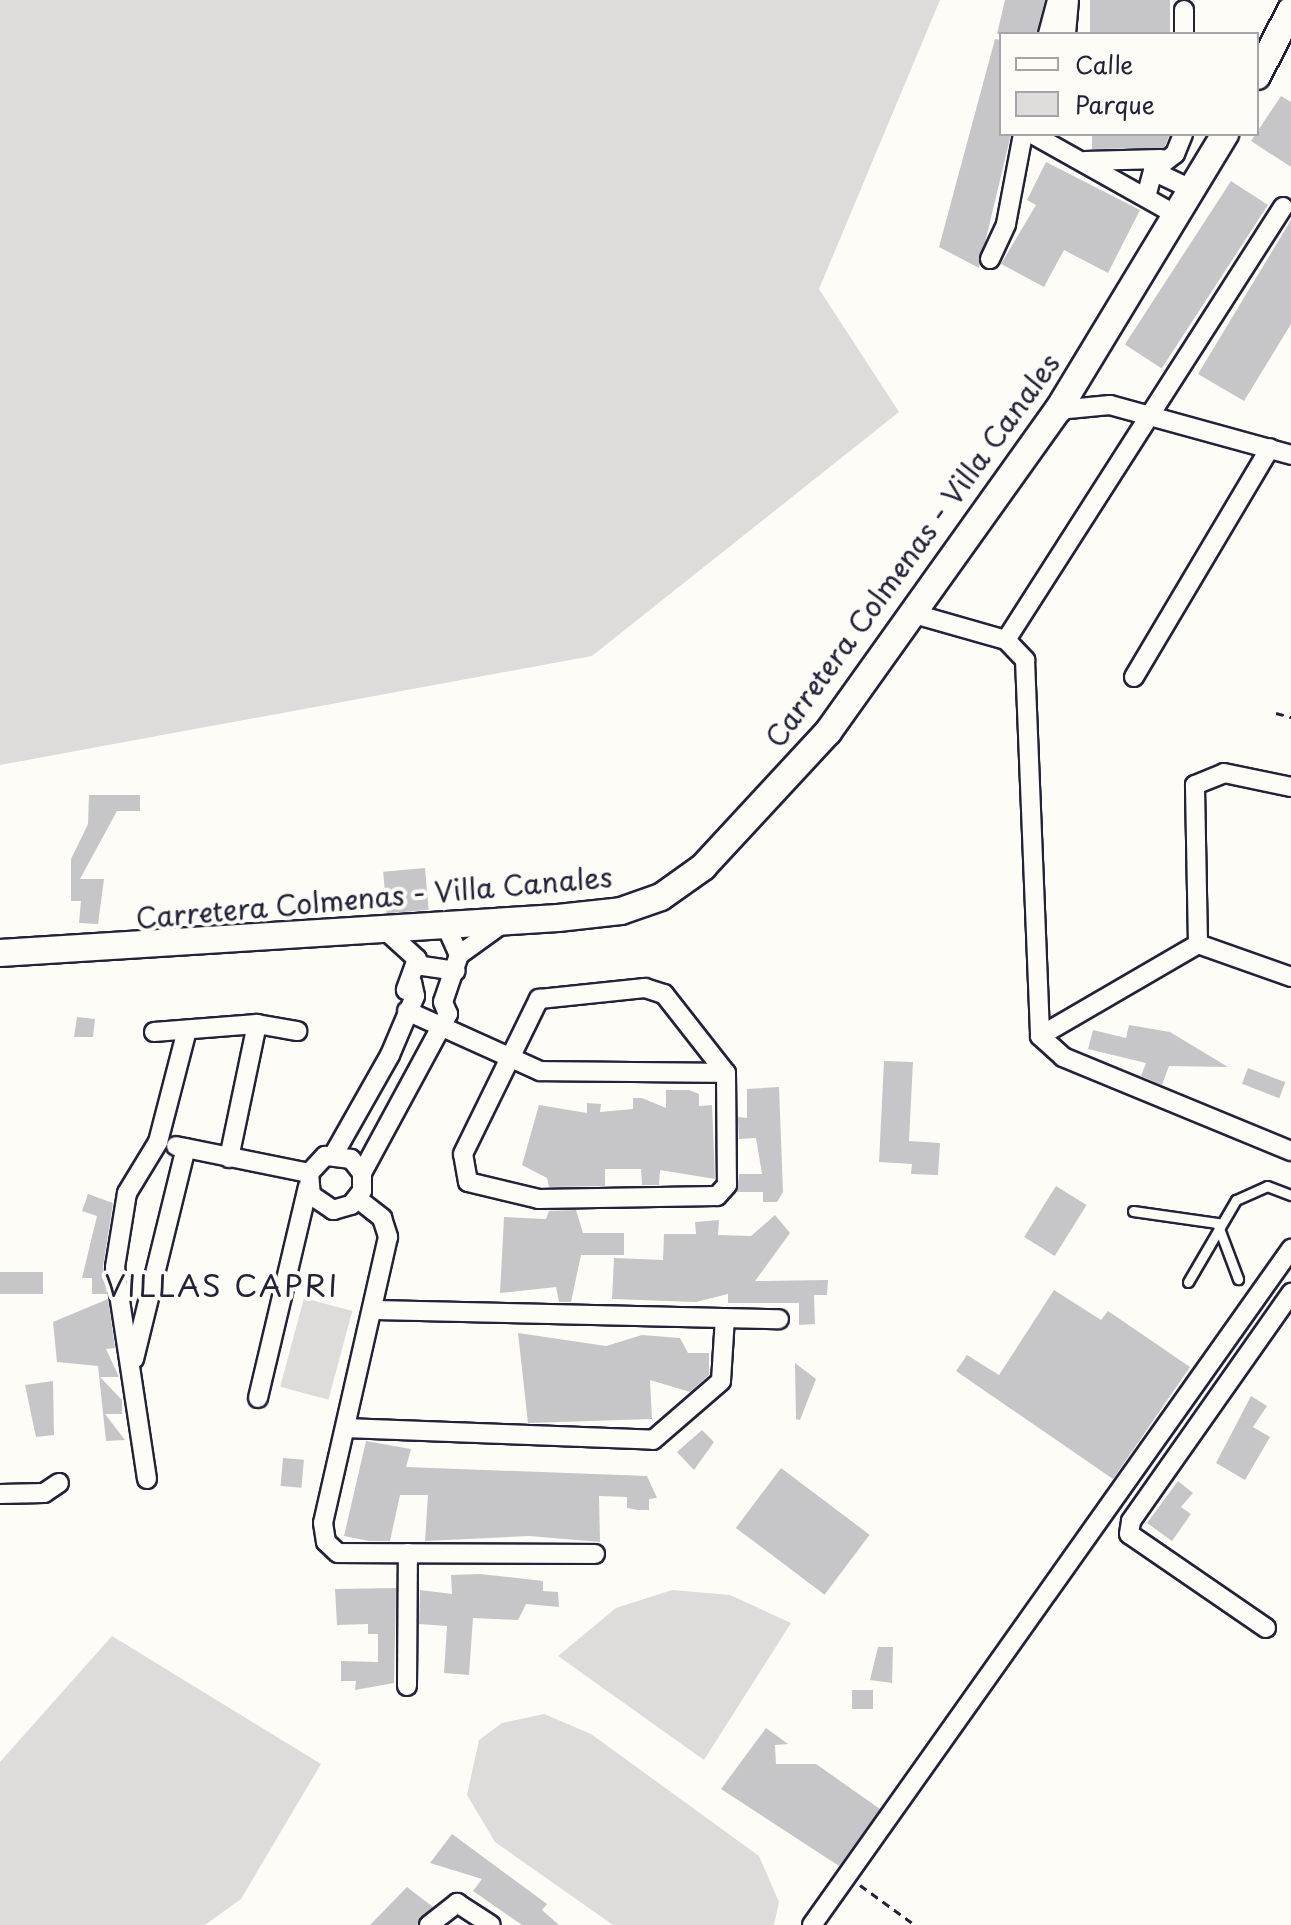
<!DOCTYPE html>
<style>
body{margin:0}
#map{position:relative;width:1291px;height:1925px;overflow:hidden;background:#fdfcf7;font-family:"Playpen Sans",sans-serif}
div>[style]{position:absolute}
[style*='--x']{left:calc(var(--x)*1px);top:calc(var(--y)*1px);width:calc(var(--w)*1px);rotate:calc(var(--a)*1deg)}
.green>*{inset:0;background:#dddcdb;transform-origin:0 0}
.building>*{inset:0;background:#c6c6c8;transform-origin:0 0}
.path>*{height:3px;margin-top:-1.5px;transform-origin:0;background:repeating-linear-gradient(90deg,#22223b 0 8px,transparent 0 14px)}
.roads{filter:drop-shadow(2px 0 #22223b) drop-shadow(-2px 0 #22223b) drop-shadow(0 2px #22223b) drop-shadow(0 -2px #22223b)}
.lane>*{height:9px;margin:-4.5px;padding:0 4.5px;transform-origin:4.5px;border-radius:4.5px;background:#fdfcf7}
.street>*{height:18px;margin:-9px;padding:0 9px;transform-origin:9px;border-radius:9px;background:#fdfcf7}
.secondary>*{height:26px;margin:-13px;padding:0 13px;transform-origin:13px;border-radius:13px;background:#fdfcf7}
span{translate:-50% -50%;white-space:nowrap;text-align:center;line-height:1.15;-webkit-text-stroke:8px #fdfcf7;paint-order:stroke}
.street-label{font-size:28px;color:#22223b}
.neighbourhood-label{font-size:30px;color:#22223b;letter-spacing:2px}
.legend{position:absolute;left:999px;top:32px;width:260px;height:104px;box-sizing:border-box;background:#fdfcf7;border:2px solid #a5a5ac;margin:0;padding:10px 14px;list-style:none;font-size:24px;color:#22223b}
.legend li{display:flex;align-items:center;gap:16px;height:40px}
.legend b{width:40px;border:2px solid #a5a5ac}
</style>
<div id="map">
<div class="green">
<i style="clip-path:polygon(0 0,940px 0,819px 289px,899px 412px,592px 656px,0 765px)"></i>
<i style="left:304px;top:1298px;width:50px;height:92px;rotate:15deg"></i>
<i style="clip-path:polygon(672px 1590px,730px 1595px,791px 1623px,704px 1760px,558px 1656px,616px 1608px)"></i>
<i style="clip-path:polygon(112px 1636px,321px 1764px,241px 1899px,205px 1925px,0 1925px,0 1762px)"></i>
<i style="clip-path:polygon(544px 1714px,591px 1734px,759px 1856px,779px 1902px,774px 1925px,613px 1925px,495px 1842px,467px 1795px,479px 1740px,502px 1723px)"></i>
</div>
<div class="building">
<i style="clip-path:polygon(1005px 0,1045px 0,1036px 34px,997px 34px)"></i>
<i style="left:1090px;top:0;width:80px;height:34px"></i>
<i style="clip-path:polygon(995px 39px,1001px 40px,1001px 134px,1011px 134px,979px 268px,939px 247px)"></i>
<i style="clip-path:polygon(1281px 96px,1291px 102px,1291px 167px,1251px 141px)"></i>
<i style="clip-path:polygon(1092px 134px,1170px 134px,1164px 148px,1092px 149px)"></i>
<i style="clip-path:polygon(1046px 162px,1140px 210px,1108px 273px,1064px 250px,1044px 287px,1001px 264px,1036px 205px,1027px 200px)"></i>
<i style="left:1231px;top:181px;width:44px;height:195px;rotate:33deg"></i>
<i style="clip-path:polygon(1291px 220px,1291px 324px,1244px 401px,1198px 374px)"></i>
<i style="clip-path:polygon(89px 795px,140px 795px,140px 811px,117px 811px,80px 879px,104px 879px,98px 924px,79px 923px,81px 901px,71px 901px,71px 859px,88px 824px)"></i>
<i style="left:425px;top:868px;width:42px;height:42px;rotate:85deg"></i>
<i style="clip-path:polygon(77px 1017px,95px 1019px,93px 1037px,74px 1037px)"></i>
<i style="clip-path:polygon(1129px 1025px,1170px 1032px,1228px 1067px,1169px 1066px,1162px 1085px,1141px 1076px,1146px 1063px,1088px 1049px,1093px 1030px,1126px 1038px)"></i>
<i style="clip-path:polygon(884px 1061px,913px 1062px,909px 1141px,940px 1143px,938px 1175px,911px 1174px,912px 1164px,879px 1162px)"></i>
<i style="left:1248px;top:1068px;width:40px;height:17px;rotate:21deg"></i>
<i style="clip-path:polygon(779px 1087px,783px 1192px,777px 1202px,763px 1202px,763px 1192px,737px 1192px,739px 1174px,762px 1174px,756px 1138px,739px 1139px,738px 1117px,747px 1118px,747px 1089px)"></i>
<i style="clip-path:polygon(666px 1090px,689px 1090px,699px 1094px,699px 1106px,712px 1105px,715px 1179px,660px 1170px,659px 1185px,642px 1185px,641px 1169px,605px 1169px,605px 1186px,549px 1187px,547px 1178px,522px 1165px,539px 1105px,587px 1113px,587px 1103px,601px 1104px,600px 1112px,633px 1109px,633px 1098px,642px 1098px,666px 1108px)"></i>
<i style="left:1056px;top:1186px;width:36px;height:60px;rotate:32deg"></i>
<i style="clip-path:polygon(88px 1194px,113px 1203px,103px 1266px,107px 1294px,92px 1294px,92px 1278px,82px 1278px,97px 1216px,82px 1211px)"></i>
<i style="clip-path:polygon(576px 1210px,583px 1233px,624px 1233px,624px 1255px,581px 1255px,571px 1302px,559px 1302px,556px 1287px,500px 1293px,504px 1217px,546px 1219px,549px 1211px)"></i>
<i style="clip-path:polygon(775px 1215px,790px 1233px,755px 1281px,828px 1280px,827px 1295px,814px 1295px,815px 1324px,799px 1325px,799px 1303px,728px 1303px,728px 1294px,696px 1302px,612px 1299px,614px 1258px,663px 1260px,664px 1234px,696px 1234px,695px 1222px,719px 1220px,718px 1235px,751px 1236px)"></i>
<i style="left:0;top:1272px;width:43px;height:22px"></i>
<i style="clip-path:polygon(1054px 1290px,1101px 1320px,1108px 1311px,1190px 1367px,1113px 1479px,956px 1371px,967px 1355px,999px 1375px)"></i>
<i style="clip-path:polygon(108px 1299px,115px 1348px,106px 1349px,119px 1377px,100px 1377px,122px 1400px,122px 1414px,105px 1414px,125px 1440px,106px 1441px,98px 1366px,57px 1362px,53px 1322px)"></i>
<i style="clip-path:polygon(518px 1333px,606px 1346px,642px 1335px,680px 1338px,688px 1353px,709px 1353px,709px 1375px,690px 1392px,650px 1380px,652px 1419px,528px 1423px)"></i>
<i style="clip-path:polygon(795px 1363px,816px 1379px,800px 1420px,796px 1419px)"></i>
<i style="clip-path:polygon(53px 1381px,54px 1435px,36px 1437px,25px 1385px)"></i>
<i style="clip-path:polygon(1251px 1396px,1267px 1406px,1253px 1427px,1270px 1437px,1245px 1480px,1216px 1463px)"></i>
<i style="clip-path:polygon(702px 1430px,714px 1442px,694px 1470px,677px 1452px)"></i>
<i style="clip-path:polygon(366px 1441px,411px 1449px,406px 1467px,647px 1476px,657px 1498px,649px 1499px,649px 1510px,638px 1510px,627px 1508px,627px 1497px,599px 1496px,600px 1542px,529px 1536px,425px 1541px,428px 1495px,400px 1495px,390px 1541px,369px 1541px,344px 1536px)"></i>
<i style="left:283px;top:1458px;width:21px;height:28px;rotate:5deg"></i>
<i style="left:781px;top:1468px;width:111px;height:75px;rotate:37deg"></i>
<i style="clip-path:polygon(1178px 1481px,1193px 1493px,1181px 1507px,1191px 1514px,1172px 1541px,1147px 1523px)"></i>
<i style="clip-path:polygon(480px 1574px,543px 1581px,543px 1591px,558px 1592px,559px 1607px,526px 1604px,518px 1620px,473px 1618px,469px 1675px,444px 1673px,447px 1626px,419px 1624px,420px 1590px,452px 1594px,451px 1575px)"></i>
<i style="clip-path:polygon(396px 1588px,394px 1683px,355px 1690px,356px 1681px,341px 1681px,341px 1661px,378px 1662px,378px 1634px,368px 1634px,368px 1624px,337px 1625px,335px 1589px)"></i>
<i style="clip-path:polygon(878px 1647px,893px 1647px,892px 1683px,870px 1680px)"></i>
<i style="left:852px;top:1690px;width:21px;height:19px"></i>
<i style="clip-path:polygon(766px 1728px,788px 1744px,775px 1745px,776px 1764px,816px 1764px,880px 1809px,839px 1866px,721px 1789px)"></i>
<i style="clip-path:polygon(452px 1834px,547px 1904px,542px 1910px,559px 1925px,522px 1925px,473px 1891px,482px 1879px,430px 1863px)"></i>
<i style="clip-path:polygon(407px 1887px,433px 1907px,417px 1925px,370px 1925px)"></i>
</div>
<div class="path">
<i style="--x:1276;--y:713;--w:16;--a:15"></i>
<i style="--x:860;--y:1885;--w:68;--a:36"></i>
</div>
<div class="roads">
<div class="lane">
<i style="--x:1133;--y:1211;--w:85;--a:8.1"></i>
<i style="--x:1217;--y:1223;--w:60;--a:69.4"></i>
<i style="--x:1188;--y:1282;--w:95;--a:-59.7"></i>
<i style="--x:1236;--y:1200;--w:34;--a:-24"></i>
<i style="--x:1267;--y:1186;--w:26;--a:21"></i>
</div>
<div class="street">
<i style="--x:1048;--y:34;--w:35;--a:-75"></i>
<i style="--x:1066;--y:34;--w:34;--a:-85"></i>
<i style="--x:1184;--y:34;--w:24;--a:-90"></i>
<i style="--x:1032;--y:134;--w:167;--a:29.3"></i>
<i style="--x:1085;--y:161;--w:76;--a:-1.5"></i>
<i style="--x:1153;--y:171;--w:44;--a:25.4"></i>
<i style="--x:1146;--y:197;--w:27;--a:-75"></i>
<i style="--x:1153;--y:171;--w:28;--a:-38"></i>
<i style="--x:1175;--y:154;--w:22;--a:-68"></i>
<i style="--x:990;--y:259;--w:38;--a:-65"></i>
<i style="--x:1006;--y:224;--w:92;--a:-79.3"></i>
<i style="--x:1058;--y:410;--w:52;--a:-5.5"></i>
<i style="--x:1110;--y:405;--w:188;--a:15.4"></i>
<i style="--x:911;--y:613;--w:99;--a:15.9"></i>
<i style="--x:1006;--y:640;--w:28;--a:46"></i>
<i style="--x:1025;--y:660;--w:376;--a:87.7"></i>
<i style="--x:1040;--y:1036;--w:31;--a:42"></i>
<i style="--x:1063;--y:1057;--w:247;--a:22.4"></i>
<i style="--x:1006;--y:640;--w:514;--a:-57.39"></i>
<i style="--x:1134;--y:677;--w:266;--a:-59.3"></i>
<i style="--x:382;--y:927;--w:47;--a:42.4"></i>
<i style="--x:417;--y:959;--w:33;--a:110"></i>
<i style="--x:1198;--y:944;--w:159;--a:-91.1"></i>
<i style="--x:1195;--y:785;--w:31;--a:-22"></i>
<i style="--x:1224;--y:773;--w:68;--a:11.8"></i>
<i style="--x:1198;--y:944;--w:99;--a:19.5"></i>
<i style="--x:459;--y:955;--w:53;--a:-35.8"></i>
<i style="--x:416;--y:965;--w:40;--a:8.5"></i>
<i style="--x:645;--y:988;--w:20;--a:18"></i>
<i style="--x:664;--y:994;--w:100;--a:51.9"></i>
<i style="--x:726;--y:1073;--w:112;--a:89.5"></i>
<i style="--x:727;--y:1185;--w:15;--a:132"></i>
<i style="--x:717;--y:1196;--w:178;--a:179"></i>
<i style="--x:539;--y:1199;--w:73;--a:-166.5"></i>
<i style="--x:468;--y:1182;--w:28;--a:-100"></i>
<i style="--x:463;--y:1154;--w:173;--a:-63.9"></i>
<i style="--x:539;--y:999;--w:107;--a:-5.9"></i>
<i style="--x:407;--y:1011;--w:146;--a:24.3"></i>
<i style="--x:540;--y:1071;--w:186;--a:0.6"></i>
<i style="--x:154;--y:1032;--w:103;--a:-4.4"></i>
<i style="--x:257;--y:1024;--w:41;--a:9.9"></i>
<i style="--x:1040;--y:1036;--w:183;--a:-30.2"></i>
<i style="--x:176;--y:1146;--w:136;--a:11.5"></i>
<i style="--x:334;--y:1154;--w:114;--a:-60.5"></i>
<i style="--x:390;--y:1055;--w:64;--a:-67"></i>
<i style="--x:415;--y:996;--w:14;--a:-102"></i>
<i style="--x:229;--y:1158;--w:137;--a:-78.2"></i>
<i style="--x:362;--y:1173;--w:18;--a:-128"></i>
<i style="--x:351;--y:1159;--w:26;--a:-173"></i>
<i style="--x:325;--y:1156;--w:23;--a:133"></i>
<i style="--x:309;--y:1173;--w:22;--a:85"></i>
<i style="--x:311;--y:1195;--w:27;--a:34"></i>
<i style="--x:333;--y:1210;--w:19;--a:-16"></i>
<i style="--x:351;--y:1205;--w:18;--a:-52"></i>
<i style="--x:362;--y:1191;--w:18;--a:-90"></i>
<i style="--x:362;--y:1173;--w:181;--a:-61.6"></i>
<i style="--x:448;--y:1014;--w:13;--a:-113"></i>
<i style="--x:443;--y:1002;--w:50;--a:-71.2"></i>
<i style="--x:459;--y:955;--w:35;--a:-114"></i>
<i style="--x:358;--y:1199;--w:31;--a:38"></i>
<i style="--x:382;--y:1218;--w:20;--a:72"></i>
<i style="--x:388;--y:1237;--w:293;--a:102.8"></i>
<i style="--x:323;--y:1523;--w:19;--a:81"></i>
<i style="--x:326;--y:1542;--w:16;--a:43"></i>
<i style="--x:338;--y:1553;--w:257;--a:0.2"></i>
<i style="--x:374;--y:1310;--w:405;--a:1.3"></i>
<i style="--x:134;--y:1359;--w:217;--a:-76.2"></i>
<i style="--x:258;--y:1398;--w:217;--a:-76.7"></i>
<i style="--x:347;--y:1428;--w:306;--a:2.2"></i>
<i style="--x:653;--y:1440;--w:90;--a:-40.9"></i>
<i style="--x:721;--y:1381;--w:63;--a:-86.4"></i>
<i style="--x:147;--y:1479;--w:214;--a:-98.6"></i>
<i style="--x:115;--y:1267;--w:75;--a:-80.8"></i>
<i style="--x:127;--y:1193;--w:60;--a:-58.7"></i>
<i style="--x:158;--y:1142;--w:116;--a:-75.5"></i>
<i style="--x:0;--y:1494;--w:44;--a:-1.3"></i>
<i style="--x:44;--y:1493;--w:18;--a:-34"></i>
<i style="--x:1266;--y:1628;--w:166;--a:-145.5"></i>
<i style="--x:1129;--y:1534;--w:13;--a:-81"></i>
<i style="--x:1131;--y:1521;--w:279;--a:-54.9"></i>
<i style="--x:407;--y:1686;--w:133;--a:-89.6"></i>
<i style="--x:429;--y:1925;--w:36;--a:-38"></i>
<i style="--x:457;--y:1903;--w:40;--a:32.9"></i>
<i style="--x:812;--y:1925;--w:829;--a:-54.68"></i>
</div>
<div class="secondary">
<i style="--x:1257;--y:76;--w:74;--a:-62.7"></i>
<i style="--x:0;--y:953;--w:559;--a:-3.59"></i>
<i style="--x:558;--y:918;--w:63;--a:-6.3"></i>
<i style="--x:621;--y:911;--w:42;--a:-19.3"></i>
<i style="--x:661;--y:897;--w:52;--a:-35.5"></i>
<i style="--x:703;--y:867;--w:184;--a:-47.2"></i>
<i style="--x:828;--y:732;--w:396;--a:-54.5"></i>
<i style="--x:1058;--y:410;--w:323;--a:-58.8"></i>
</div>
</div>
<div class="street-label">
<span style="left:912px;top:550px;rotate:-54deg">Carretera Colmenas - Villa Canales</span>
<span style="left:374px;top:897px;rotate:-5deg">Carretera Colmenas - Villa Canales</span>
</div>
<div class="neighbourhood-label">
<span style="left:222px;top:1285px">VILLAS CAPRI</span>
</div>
<ul class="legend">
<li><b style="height:10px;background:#fdfcf7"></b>Calle</li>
<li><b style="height:22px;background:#dddcdb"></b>Parque</li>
</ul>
</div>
